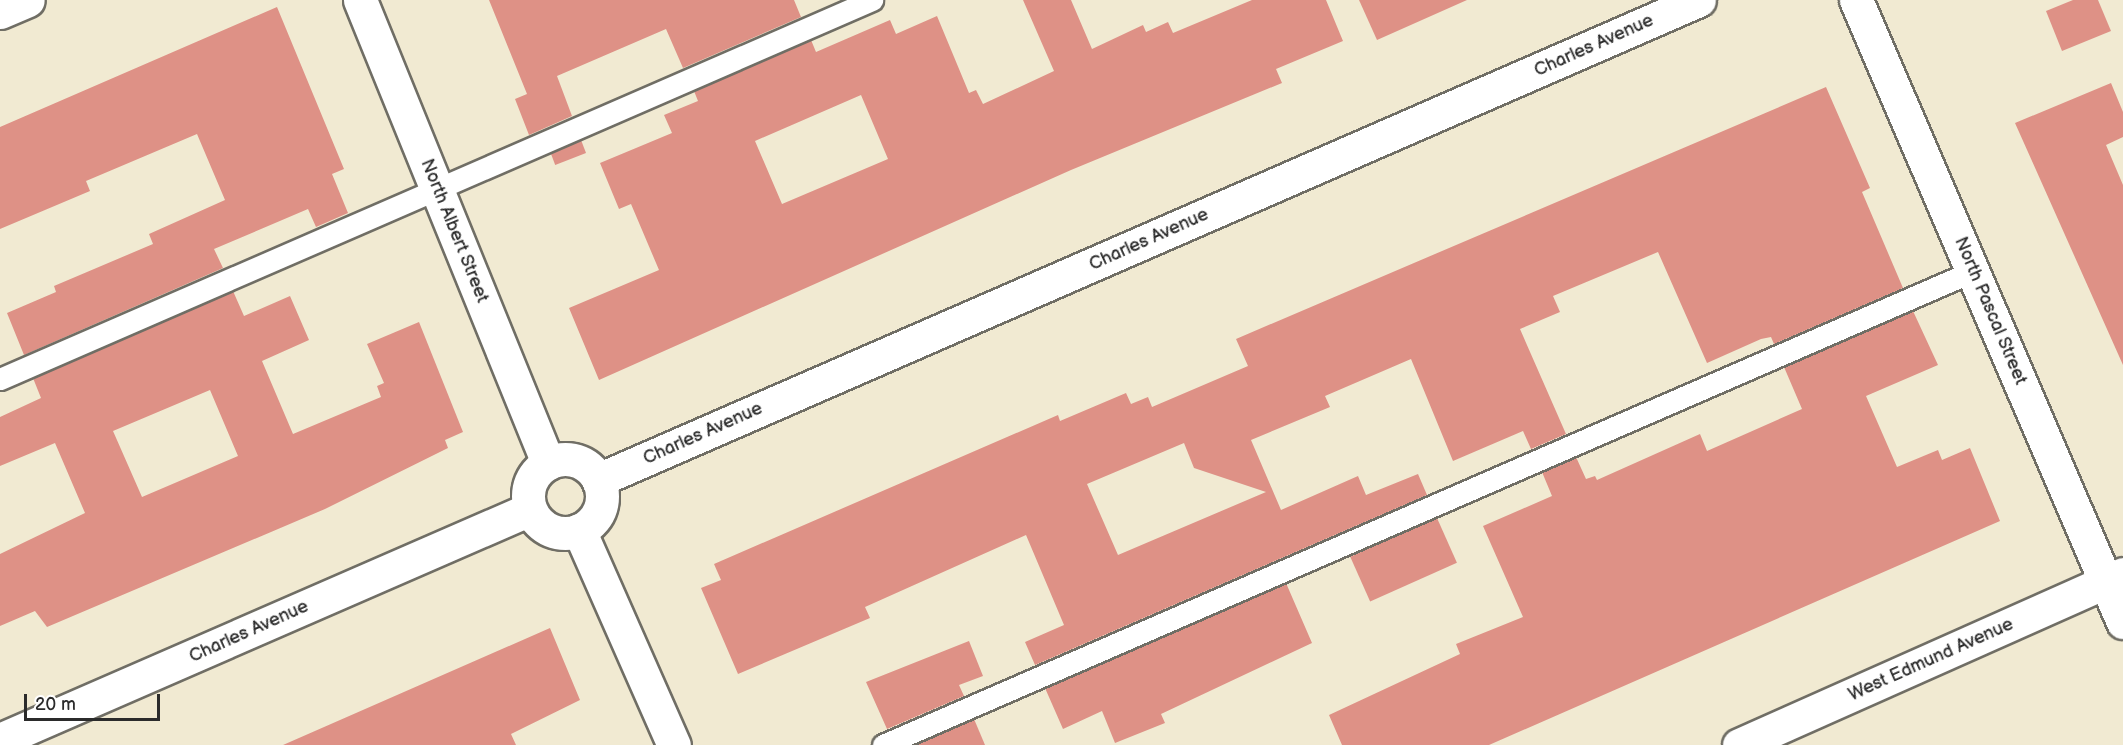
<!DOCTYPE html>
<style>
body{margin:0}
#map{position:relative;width:2123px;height:745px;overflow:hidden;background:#f1ead2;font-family:"Balsamiq Sans",sans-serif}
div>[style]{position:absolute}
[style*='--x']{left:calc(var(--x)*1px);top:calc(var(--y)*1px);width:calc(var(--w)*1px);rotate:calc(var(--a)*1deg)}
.building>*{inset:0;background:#de9186;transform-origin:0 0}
.roads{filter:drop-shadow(2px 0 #706e65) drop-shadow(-2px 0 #706e65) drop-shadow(0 2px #706e65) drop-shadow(0 -2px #706e65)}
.lane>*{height:21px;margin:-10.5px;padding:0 10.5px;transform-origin:10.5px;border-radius:10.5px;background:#fff}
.street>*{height:33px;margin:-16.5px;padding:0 16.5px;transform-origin:16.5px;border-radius:16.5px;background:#fff}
.street>.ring{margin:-16.5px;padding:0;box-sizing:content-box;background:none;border:33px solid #fff;border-radius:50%}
span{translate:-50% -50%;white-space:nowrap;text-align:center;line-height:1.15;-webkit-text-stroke:6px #fff;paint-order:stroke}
.street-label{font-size:18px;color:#2b2b2b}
.scale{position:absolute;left:24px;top:694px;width:136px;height:27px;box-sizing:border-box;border:3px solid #2b2b2b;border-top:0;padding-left:8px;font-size:18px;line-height:21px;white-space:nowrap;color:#2b2b2b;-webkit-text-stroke:4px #fff;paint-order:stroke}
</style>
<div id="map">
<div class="building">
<i style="clip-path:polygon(489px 0,794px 0,801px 17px,683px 68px,666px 29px,557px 76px,572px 116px,529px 135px,515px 99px,527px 94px)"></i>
<i style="clip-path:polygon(evenodd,1023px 0,1071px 0,1092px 49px,1143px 25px,1146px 32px,1168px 22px,1173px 33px,1252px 0,1326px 0,1343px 41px,1276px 69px,1282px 83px,1071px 170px,599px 380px,569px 308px,659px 270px,631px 204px,619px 209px,600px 163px,672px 133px,664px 115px,698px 101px,694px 91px,811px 40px,816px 52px,890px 20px,896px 34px,937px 16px,969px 93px,976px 90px,983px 104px,1054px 71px,1023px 0,861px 95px,888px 159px,782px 204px,755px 141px,861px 95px)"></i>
<i style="clip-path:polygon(1359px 0,1467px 0,1377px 40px)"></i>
<i style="clip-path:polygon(2073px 0,2098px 0,2111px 31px,2062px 51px,2046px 11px)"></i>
<i style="clip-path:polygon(277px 7px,344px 169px,332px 174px,348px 213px,316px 227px,308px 209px,214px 249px,223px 268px,24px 355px,7px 313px,56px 292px,54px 286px,153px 244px,149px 234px,225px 200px,197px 134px,86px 181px,90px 191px,0 229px,0 127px)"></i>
<i style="clip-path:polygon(2111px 83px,2123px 112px,2123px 137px,2106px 145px,2123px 185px,2123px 365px,2015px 123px)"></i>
<i style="clip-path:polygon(evenodd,1826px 87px,1870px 188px,1862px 192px,1903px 288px,1774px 344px,1771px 337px,1761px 339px,1707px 363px,1658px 252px,1553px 296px,1560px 312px,1520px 329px,1566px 434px,1531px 449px,1523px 431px,1453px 461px,1411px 359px,1325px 396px,1330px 407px,1251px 440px,1281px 510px,1358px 476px,1366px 495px,1418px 474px,1427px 495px,1035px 665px,1025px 642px,1064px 625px,1026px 535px,865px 607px,870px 618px,738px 674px,701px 588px,721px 580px,714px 564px,1058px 415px,1060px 421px,1126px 393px,1131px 404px,1148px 397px,1152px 407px,1248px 366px,1236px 339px,1826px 87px,1184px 443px,1194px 468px,1266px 492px,1118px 555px,1087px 484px,1184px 443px)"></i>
<i style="left:581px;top:140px;width:14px;height:33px;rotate:69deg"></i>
<i style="clip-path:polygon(evenodd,233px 291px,244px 316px,290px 296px,309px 340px,262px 361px,293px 434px,381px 397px,377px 386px,384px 383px,367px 344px,419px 322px,463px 432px,445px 440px,448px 448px,325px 509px,47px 627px,35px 611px,0 626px,0 554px,85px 513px,55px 443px,0 466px,0 417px,41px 398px,33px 378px,233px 291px,210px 390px,238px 456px,142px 497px,113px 431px,210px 390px)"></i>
<i style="clip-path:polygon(1913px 311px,1938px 365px,1866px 396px,1897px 467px,1938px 450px,1942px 460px,1970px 448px,2000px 521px,1489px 745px,1342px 745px,1329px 715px,1460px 654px,1456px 644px,1523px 617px,1483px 526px,1552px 496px,1542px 472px,1576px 457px,1586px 479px,1595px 476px,1597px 480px,1700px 434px,1707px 451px,1802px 409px,1784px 367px)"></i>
<i style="left:1437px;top:518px;width:49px;height:95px;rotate:66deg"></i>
<i style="clip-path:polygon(1286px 583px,1312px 643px,1161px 714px,1165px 723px,1115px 743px,1102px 711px,1063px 729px,1045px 688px)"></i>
<i style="clip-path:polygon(550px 628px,580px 700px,511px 734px,516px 745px,283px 745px)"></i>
<i style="clip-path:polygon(969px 641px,983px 676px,959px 685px,964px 696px,887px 729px,866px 682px)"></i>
<i style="clip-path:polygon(974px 719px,985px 745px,915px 745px)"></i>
</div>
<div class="roads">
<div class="lane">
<i style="--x:0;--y:379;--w:951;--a:-23.49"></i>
<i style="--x:883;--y:745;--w:1189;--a:-23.5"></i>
</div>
<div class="street">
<i style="--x:360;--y:0;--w:500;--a:67.9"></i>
<i style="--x:1856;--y:0;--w:677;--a:66.77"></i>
<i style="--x:0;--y:12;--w:30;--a:-23"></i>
<i class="ring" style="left:528px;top:459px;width:41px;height:41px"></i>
<i style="--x:598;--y:480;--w:1201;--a:-23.56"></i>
<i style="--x:579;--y:530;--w:235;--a:66.2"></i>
<i style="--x:0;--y:740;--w:578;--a:-23.55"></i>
<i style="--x:1739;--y:745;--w:420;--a:-24"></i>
</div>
</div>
<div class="street-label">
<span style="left:1594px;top:46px;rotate:-24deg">Charles Avenue</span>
<span style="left:454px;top:231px;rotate:68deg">North Albert Street</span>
<span style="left:1149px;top:240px;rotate:-24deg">Charles Avenue</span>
<span style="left:1990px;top:311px;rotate:67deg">North Pascal Street</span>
<span style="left:703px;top:434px;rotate:-24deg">Charles Avenue</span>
<span style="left:249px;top:632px;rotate:-24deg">Charles Avenue</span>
<span style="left:1931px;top:660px;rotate:-24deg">West Edmund Avenue</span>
</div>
<div class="scale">20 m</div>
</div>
